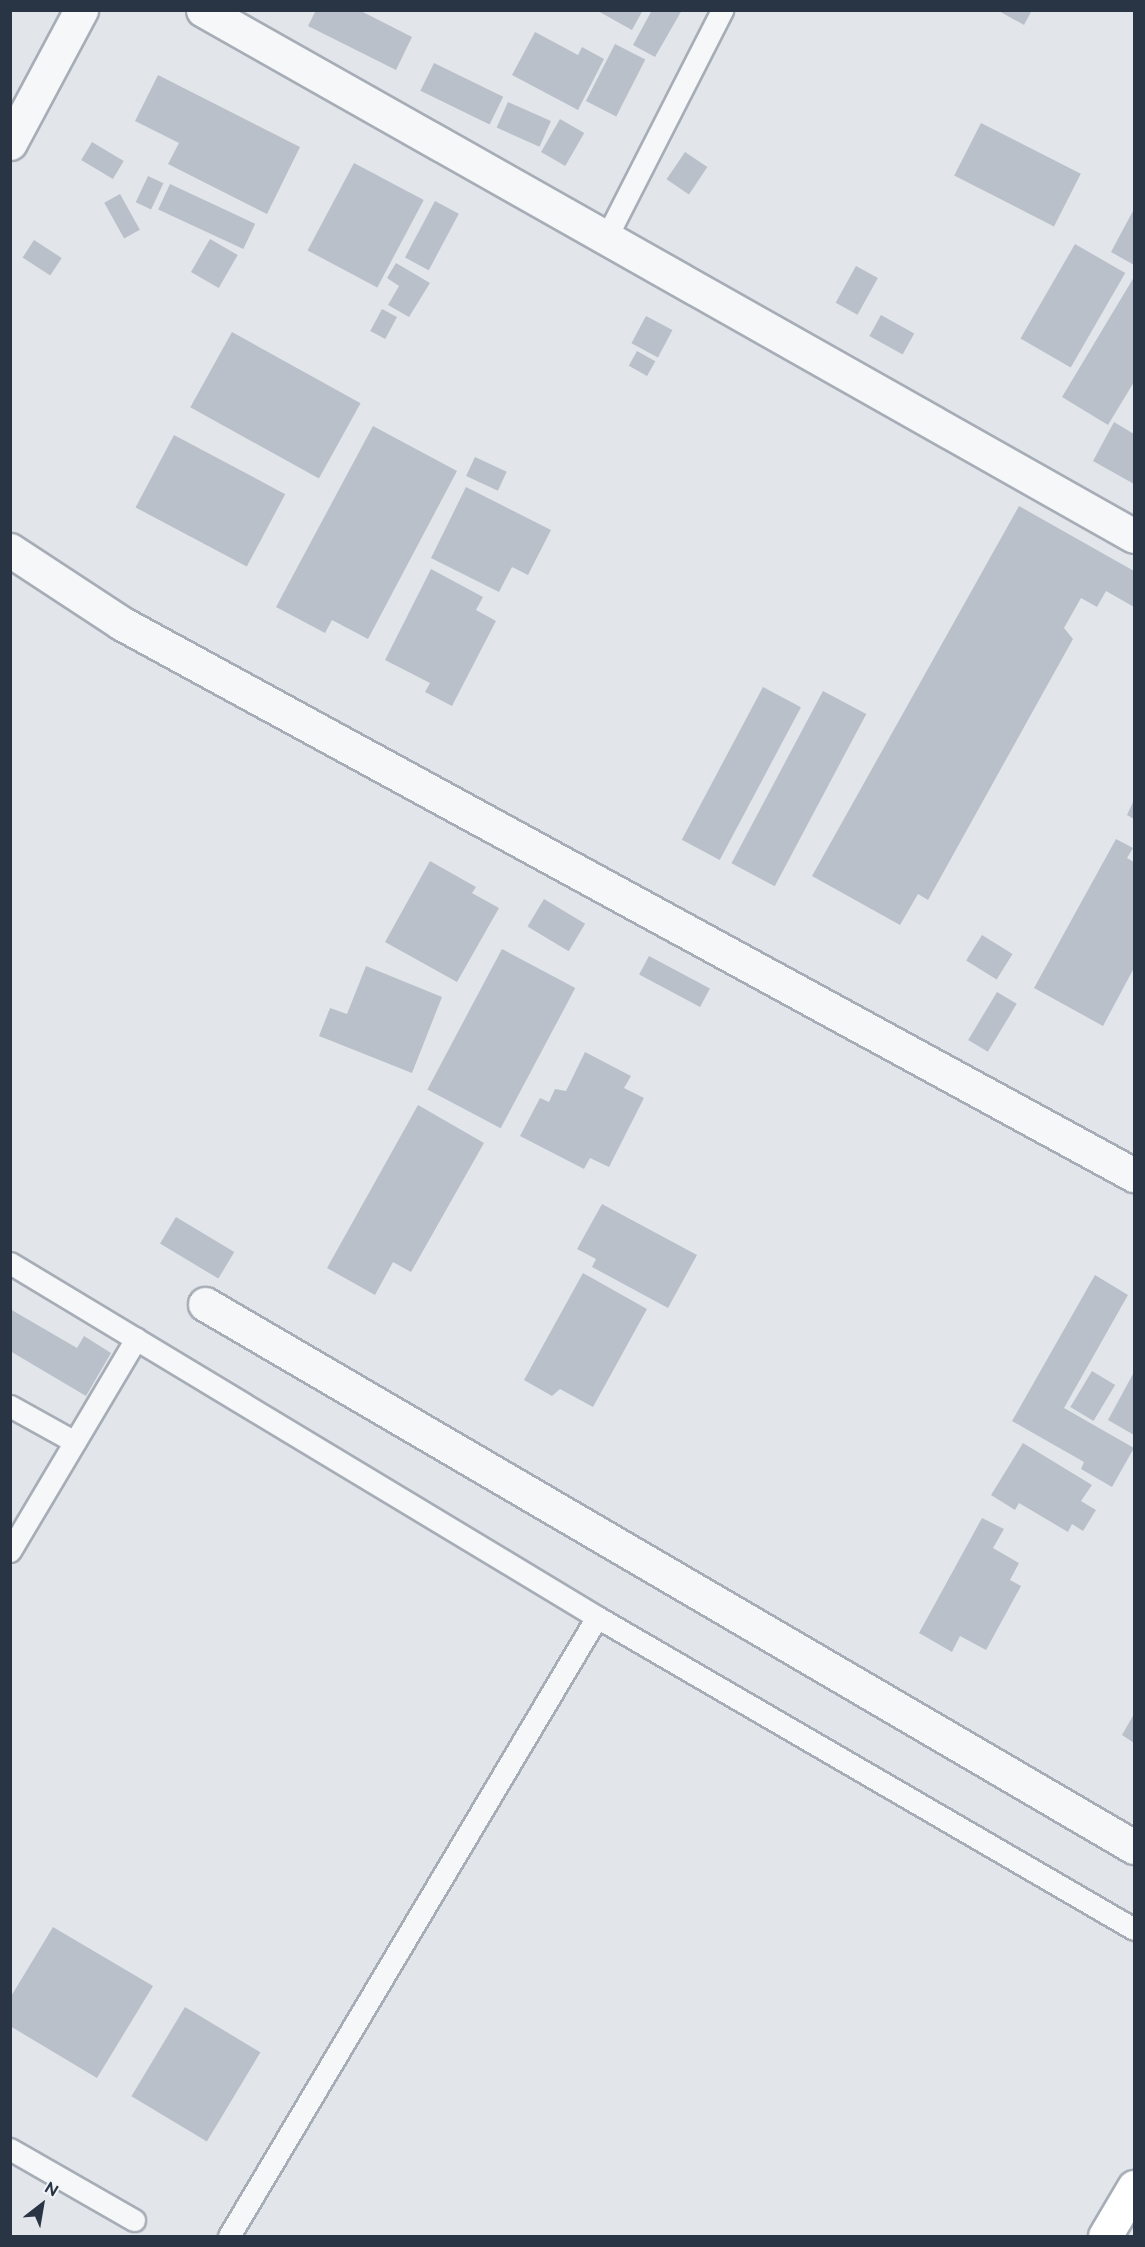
<!DOCTYPE html>
<style>
body{margin:0}
#map{position:relative;width:1145px;height:2247px;overflow:hidden;background:#e2e6eb;font-family:Raleway,sans-serif}
div>[style]{position:absolute}
[style*='--x']{left:calc(var(--x)*1px);top:calc(var(--y)*1px);width:calc(var(--w)*1px);rotate:calc(var(--a)*1deg)}
.building>*{inset:0;background:#b9c0ca;transform-origin:0 0}
.roads{filter:drop-shadow(2px 0 #a7adb6) drop-shadow(-2px 0 #a7adb6) drop-shadow(0 2px #a7adb6) drop-shadow(0 -2px #a7adb6)}
.lane>*{height:21px;margin:-10.5px;padding:0 10.5px;transform-origin:10.5px;border-radius:10.5px;background:#f5f7f9}
.street>*{height:33px;margin:-16.5px;padding:0 16.5px;transform-origin:16.5px;border-radius:16.5px;background:#f5f7f9}
.secondary>*{height:33px;margin:-16.5px;padding:0 16.5px;transform-origin:16.5px;border-radius:16.5px;background:#fff}
span{translate:-50% -50%;white-space:nowrap;text-align:center;line-height:1.15;-webkit-text-stroke:4.5px #f2f5f8;paint-order:stroke}
.frame{position:absolute;inset:0;border:12px solid #293445;pointer-events:none}
.north{position:absolute;left:12px;top:2175px;width:60px;height:60px;-webkit-text-stroke:4px #f2f5f8;paint-order:stroke;rotate:31deg;font-size:16px;font-weight:700;line-height:24px;text-align:center;color:#293445}
.north::after{content:'';display:block;margin:auto;width:21px;height:27px;background:#293445;clip-path:polygon(50% 0,100% 100%,50% 72%,0 100%)}
</style>
<div id="map">
<div class="building">
<i style="clip-path:polygon(316px 10px,359px 10px,412px 37px,396px 70px,308px 26px)"></i>
<i style="clip-path:polygon(596px 10px,643px 10px,632px 30px)"></i>
<i style="clip-path:polygon(652px 10px,682px 10px,655px 57px,633px 45px)"></i>
<i style="clip-path:polygon(997px 10px,1032px 10px,1024px 25px)"></i>
<i style="clip-path:polygon(535px 32px,578px 55px,582px 47px,604px 59px,578px 110px,512px 75px)"></i>
<i style="left:615px;top:44px;width:34px;height:64px;rotate:27deg"></i>
<i style="left:434px;top:63px;width:77px;height:31px;rotate:26deg"></i>
<i style="clip-path:polygon(158px 75px,300px 147px,267px 214px,168px 164px,179px 143px,135px 121px)"></i>
<i style="left:508px;top:102px;width:47px;height:28px;rotate:24deg"></i>
<i style="left:560px;top:119px;width:28px;height:38px;rotate:30deg"></i>
<i style="left:981px;top:123px;width:112px;height:59px;rotate:27deg"></i>
<i style="left:92px;top:142px;width:37px;height:21px;rotate:31deg"></i>
<i style="left:685px;top:152px;width:27px;height:33px;rotate:34deg"></i>
<i style="left:354px;top:163px;width:79px;height:99px;rotate:28deg"></i>
<i style="left:148px;top:176px;width:17px;height:29px;rotate:25deg"></i>
<i style="left:170px;top:184px;width:94px;height:28px;rotate:25deg"></i>
<i style="left:120px;top:194px;width:41px;height:18px;rotate:61deg"></i>
<i style="left:435px;top:201px;width:27px;height:64px;rotate:28deg"></i>
<i style="clip-path:polygon(1134px 209px,1134px 265px,1111px 252px)"></i>
<i style="left:210px;top:239px;width:32px;height:38px;rotate:30deg"></i>
<i style="left:34px;top:240px;width:33px;height:21px;rotate:33deg"></i>
<i style="left:1075px;top:244px;width:58px;height:109px;rotate:30deg"></i>
<i style="clip-path:polygon(396px 263px,430px 283px,409px 317px,388px 305px,399px 286px,387px 278px)"></i>
<i style="left:856px;top:266px;width:25px;height:42px;rotate:29deg"></i>
<i style="clip-path:polygon(1134px 277px,1134px 382px,1108px 425px,1062px 397px)"></i>
<i style="left:382px;top:309px;width:17px;height:25px;rotate:28deg"></i>
<i style="left:881px;top:315px;width:38px;height:24px;rotate:29deg"></i>
<i style="left:646px;top:316px;width:30px;height:31px;rotate:28deg"></i>
<i style="left:232px;top:332px;width:147px;height:86px;rotate:29deg"></i>
<i style="left:637px;top:351px;width:21px;height:17px;rotate:29deg"></i>
<i style="clip-path:polygon(1114px 422px,1134px 434px,1134px 484px,1093px 461px)"></i>
<i style="clip-path:polygon(373px 426px,457px 471px,368px 639px,332px 620px,325px 633px,276px 607px)"></i>
<i style="left:174px;top:435px;width:126px;height:82px;rotate:28deg"></i>
<i style="left:475px;top:457px;width:35px;height:21px;rotate:25deg"></i>
<i style="clip-path:polygon(466px 487px,551px 530px,528px 575px,512px 567px,499px 592px,431px 558px)"></i>
<i style="clip-path:polygon(1019px 506px,1134px 571px,1134px 607px,1106px 591px,1097px 607px,1081px 598px,1064px 628px,1073px 639px,928px 900px,918px 894px,900px 925px,812px 876px)"></i>
<i style="clip-path:polygon(431px 569px,483px 597px,476px 610px,496px 621px,452px 706px,425px 692px,430px 683px,385px 660px)"></i>
<i style="left:763px;top:687px;width:43px;height:173px;rotate:28deg"></i>
<i style="left:823px;top:691px;width:49px;height:195px;rotate:28deg"></i>
<i style="clip-path:polygon(1134px 800px,1134px 819px,1127px 815px)"></i>
<i style="clip-path:polygon(1116px 839px,1133px 848px,1127px 858px,1134px 862px,1134px 968px,1103px 1026px,1034px 988px)"></i>
<i style="clip-path:polygon(430px 861px,476px 887px,472px 893px,499px 908px,457px 982px,385px 942px)"></i>
<i style="left:544px;top:899px;width:48px;height:32px;rotate:31deg"></i>
<i style="left:982px;top:935px;width:36px;height:30px;rotate:32deg"></i>
<i style="left:502px;top:949px;width:83px;height:159px;rotate:28deg"></i>
<i style="left:649px;top:956px;width:69px;height:21px;rotate:28deg"></i>
<i style="clip-path:polygon(366px 966px,442px 997px,412px 1073px,319px 1036px,330px 1008px,347px 1014px)"></i>
<i style="left:997px;top:992px;width:23px;height:56px;rotate:31deg"></i>
<i style="clip-path:polygon(585px 1052px,631px 1076px,624px 1088px,644px 1098px,609px 1167px,590px 1158px,584px 1169px,520px 1136px,540px 1098px,549px 1102px,555px 1089px,566px 1091px)"></i>
<i style="clip-path:polygon(418px 1105px,484px 1143px,411px 1272px,393px 1262px,375px 1295px,327px 1268px)"></i>
<i style="clip-path:polygon(602px 1204px,697px 1255px,668px 1308px,592px 1267px,596px 1259px,577px 1249px)"></i>
<i style="left:176px;top:1217px;width:68px;height:31px;rotate:31deg"></i>
<i style="clip-path:polygon(583px 1273px,647px 1309px,593px 1407px,560px 1389px,552px 1396px,524px 1380px)"></i>
<i style="clip-path:polygon(1095px 1275px,1128px 1295px,1064px 1408px,1134px 1448px,1112px 1487px,1081px 1469px,1084px 1462px,1012px 1421px)"></i>
<i style="clip-path:polygon(10px 1309px,77px 1348px,84px 1336px,111px 1353px,86px 1396px,10px 1351px)"></i>
<i style="left:1092px;top:1371px;width:27px;height:42px;rotate:31deg"></i>
<i style="clip-path:polygon(1134px 1372px,1134px 1435px,1108px 1420px)"></i>
<i style="clip-path:polygon(1023px 1443px,1092px 1485px,1081px 1501px,1096px 1510px,1083px 1531px,1072px 1524px,1068px 1532px,1019px 1503px,1015px 1510px,991px 1495px)"></i>
<i style="clip-path:polygon(982px 1518px,1004px 1529px,993px 1548px,1019px 1563px,1010px 1580px,1021px 1586px,986px 1650px,960px 1636px,952px 1652px,919px 1633px)"></i>
<i style="clip-path:polygon(1134px 1714px,1134px 1743px,1122px 1735px)"></i>
<i style="clip-path:polygon(53px 1927px,153px 1986px,97px 2078px,10px 2026px,10px 1998px)"></i>
<i style="left:185px;top:2007px;width:88px;height:104px;rotate:31deg"></i>
</div>
<div class="roads">
<div class="lane">
<i style="--x:607;--y:236;--w:254;--a:-63"></i>
<i style="--x:10;--y:1263;--w:685;--a:31.09"></i>
<i style="--x:597;--y:1617;--w:621;--a:30.16"></i>
<i style="--x:10;--y:1406;--w:74;--a:29"></i>
<i style="--x:10;--y:1551;--w:247;--a:-59.3"></i>
<i style="--x:10;--y:2149;--w:143;--a:29.8"></i>
<i style="--x:229;--y:2236;--w:720;--a:-59.27"></i>
</div>
<div class="street">
<i style="--x:203;--y:10;--w:1069;--a:29.47"></i>
<i style="--x:10;--y:143;--w:151;--a:-61.9"></i>
<i style="--x:10;--y:550;--w:133;--a:33.3"></i>
<i style="--x:121;--y:623;--w:1154;--a:28.59"></i>
<i style="--x:205;--y:1304;--w:1076;--a:30.31"></i>
</div>
<div class="secondary">
<i style="--x:1105;--y:2236;--w:57;--a:-59.4"></i>
</div>
</div>
<div class="frame"></div>
<div class="north">N</div>
</div>
